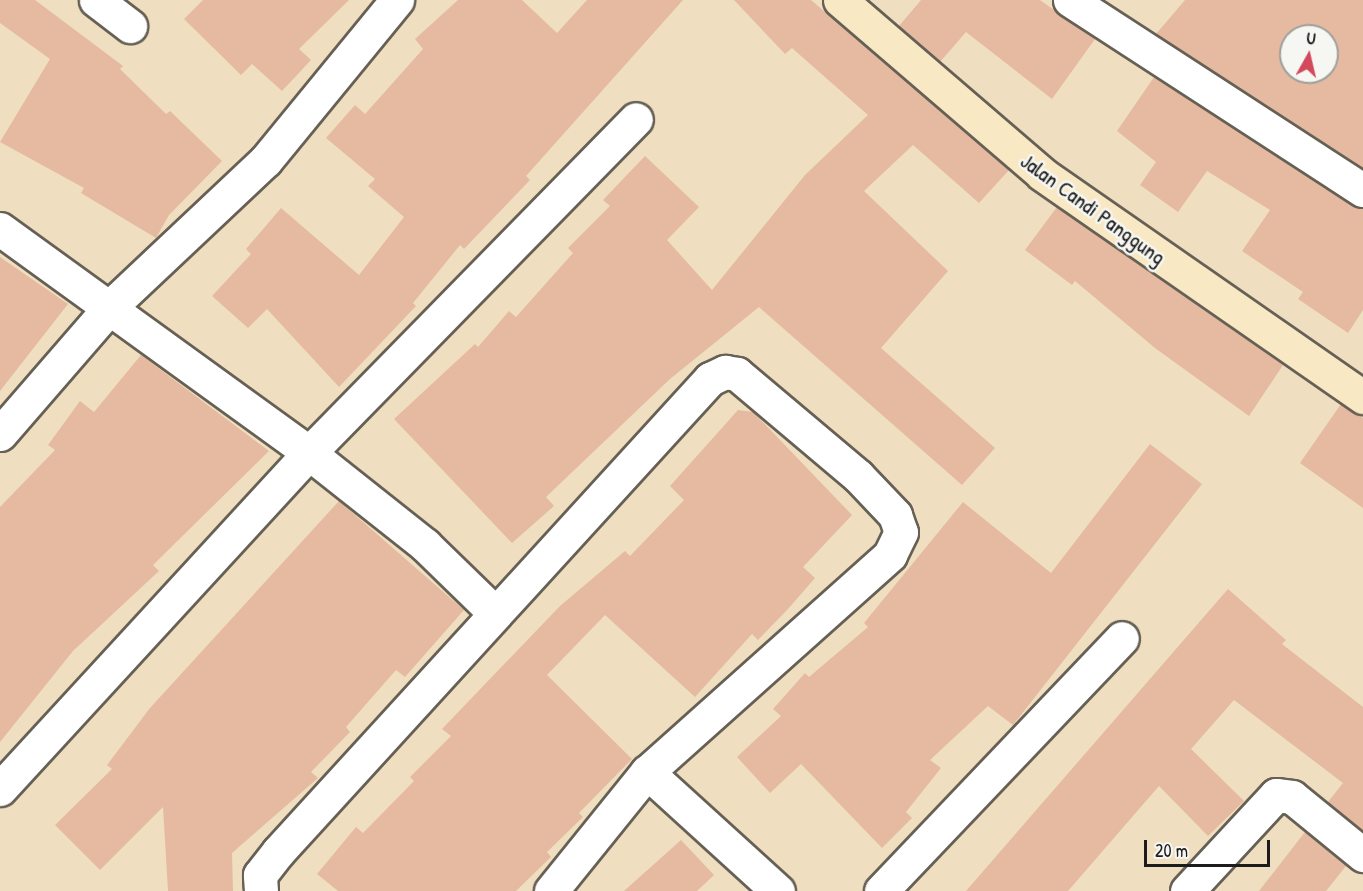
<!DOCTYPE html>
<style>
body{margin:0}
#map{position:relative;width:1363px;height:891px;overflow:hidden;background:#efdfc0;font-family:"Patrick Hand",sans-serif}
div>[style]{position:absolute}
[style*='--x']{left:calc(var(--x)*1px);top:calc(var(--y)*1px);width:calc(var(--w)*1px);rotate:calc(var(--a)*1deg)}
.building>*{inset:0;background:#e5baa0}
.roads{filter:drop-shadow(2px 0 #666055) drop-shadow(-2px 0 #666055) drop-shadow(0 2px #666055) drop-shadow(0 -2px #666055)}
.street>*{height:33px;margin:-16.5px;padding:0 16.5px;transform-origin:16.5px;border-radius:16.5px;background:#fff}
.secondary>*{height:33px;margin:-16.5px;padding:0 16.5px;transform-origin:16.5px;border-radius:16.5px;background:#f8e8c3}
span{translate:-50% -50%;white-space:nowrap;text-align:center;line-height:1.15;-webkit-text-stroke:5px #f6f6f2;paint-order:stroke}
.street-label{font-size:22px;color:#1c1c1c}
.north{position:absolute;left:1279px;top:24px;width:60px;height:60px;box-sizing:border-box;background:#f6f6f2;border:2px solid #9f9f9c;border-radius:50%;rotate:8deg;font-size:16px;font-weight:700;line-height:24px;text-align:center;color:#1c1c1c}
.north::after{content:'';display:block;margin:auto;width:21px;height:27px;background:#d1495b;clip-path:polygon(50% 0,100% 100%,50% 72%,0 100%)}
.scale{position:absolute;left:1144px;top:840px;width:126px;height:27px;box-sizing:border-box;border:3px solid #1c1c1c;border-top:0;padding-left:8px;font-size:18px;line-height:21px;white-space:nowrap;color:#1c1c1c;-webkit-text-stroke:4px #f6f6f2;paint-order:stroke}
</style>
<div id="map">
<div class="building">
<i style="clip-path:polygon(0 0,35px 0,123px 66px,120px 69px,166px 114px,170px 111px,222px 161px,169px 215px,156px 238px,81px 193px,84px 188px,0 142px,50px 59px,0 23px)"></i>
<i style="clip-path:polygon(203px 0,349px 0,299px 49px,311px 60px,282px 91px,252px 64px,241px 75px,184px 19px)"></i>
<i style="clip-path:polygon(458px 0,522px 0,557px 33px,587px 0,683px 0,526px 176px,530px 180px,464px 249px,460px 245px,413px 303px,416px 306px,339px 387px,267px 309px,248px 328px,212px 296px,251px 254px,246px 249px,281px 208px,359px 275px,404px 217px,368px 186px,375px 179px,326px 138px,355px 105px,365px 114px,423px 49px,415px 39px)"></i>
<i style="clip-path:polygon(734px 0,811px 0,1009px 170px,979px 203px,913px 145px,864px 191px,948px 271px,881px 348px,995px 448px,962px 485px,759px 307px,670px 379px,546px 497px,554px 506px,512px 543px,394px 419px,475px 344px,478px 347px,509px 311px,516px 317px,573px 253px,568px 248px,610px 206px,603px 200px,645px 156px,699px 207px,667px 240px,712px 290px,805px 175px,868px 115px,792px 48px,785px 54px)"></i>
<i style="clip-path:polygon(921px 0,1040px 0,1095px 39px,1052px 99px,966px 32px,940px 62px,899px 26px)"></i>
<i style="clip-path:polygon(evenodd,1185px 0,1363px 0,1363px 168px,1156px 34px,1185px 0,1291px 36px,1327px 36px,1327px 72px,1291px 72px,1291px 36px)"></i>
<i style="clip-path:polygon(1154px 77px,1363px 209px,1363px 310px,1348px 333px,1298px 299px,1303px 292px,1242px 251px,1270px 210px,1207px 171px,1178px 212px,1140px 185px,1156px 162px,1117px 131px)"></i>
<i style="clip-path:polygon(1057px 207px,1283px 365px,1249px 416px,1155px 348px,1075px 281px,1072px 285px,1025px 250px)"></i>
<i style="clip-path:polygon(0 257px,68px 304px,0 391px)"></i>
<i style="clip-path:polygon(141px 355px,269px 451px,153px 565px,159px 571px,73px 651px,0 742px,0 507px,55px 450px,48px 445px,80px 401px,94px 412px)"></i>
<i style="clip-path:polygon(1341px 404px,1363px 418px,1363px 508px,1300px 463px)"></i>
<i style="clip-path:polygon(738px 410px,753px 412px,852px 515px,803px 567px,815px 578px,788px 609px,758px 640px,752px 634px,695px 697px,605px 615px,547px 675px,632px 759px,579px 813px,583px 817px,547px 852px,551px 857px,516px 891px,338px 891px,317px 874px,356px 827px,363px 833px,414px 781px,410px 777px,451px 736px,442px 729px,560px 606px,625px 551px,630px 556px,684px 500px,670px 486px)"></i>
<i style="clip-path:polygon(1150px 444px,1202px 484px,1013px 725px,988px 706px,930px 760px,941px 768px,906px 812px,912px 818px,882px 848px,801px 764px,770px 793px,737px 757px,781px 716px,773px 709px,805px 673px,809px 677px,868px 627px,864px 623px,963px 502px,1051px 573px)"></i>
<i style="clip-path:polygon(339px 501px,464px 610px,405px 677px,396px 670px,346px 727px,350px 732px,311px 772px,318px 778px,232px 853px,233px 891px,168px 891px,163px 807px,100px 870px,55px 825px,112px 769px,107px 765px,150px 708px)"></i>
<i style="clip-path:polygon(1228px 589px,1286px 640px,1282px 644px,1363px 707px,1363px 831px,1328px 802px,1343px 783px,1234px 700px,1191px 749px,1244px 801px,1208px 836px,1159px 786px,1068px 891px,966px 891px)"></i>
<i style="clip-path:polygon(1305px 832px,1346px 866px,1326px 891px,1259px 891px)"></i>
<i style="clip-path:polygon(681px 840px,714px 875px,697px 891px,624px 891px)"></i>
</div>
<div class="roads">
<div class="street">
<i style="--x:96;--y:0;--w:43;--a:37.4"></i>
<i style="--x:1070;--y:0;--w:349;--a:33"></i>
<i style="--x:0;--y:229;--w:382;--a:35.9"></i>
<i style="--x:309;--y:453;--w:148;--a:38.4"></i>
<i style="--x:425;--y:545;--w:98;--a:44.2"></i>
<i style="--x:0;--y:434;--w:168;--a:-49.1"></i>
<i style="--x:110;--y:307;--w:214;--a:-43.3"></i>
<i style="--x:266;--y:160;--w:207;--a:-50.7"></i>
<i style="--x:647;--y:772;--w:177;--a:42.3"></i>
<i style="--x:0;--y:789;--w:456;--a:-47.4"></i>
<i style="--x:309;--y:453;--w:467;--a:-45.6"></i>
<i style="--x:261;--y:891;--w:16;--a:-94"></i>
<i style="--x:260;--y:875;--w:29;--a:-52"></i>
<i style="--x:278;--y:852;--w:641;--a:-47.59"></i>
<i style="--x:710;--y:379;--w:17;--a:-25"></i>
<i style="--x:725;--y:372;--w:12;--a:9"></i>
<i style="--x:737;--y:374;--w:158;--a:40.1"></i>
<i style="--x:858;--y:476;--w:54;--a:46.5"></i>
<i style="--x:895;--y:515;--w:18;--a:71"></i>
<i style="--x:901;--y:532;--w:25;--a:116"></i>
<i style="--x:890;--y:555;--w:326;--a:138.2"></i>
<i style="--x:647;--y:772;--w:153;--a:128.9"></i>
<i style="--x:881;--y:891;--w:349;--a:-46.4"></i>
<i style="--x:1187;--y:891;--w:131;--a:-47.2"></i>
<i style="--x:1276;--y:795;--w:16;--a:7"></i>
<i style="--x:1292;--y:797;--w:92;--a:39.2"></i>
</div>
<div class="secondary">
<i style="--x:840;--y:0;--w:267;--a:40.7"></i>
<i style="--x:1042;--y:174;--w:391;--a:34.8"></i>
</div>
</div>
<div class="street-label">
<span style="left:1093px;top:209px;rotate:36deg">Jalan Candi Panggung</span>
</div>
<div class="north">U</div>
<div class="scale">20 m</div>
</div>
